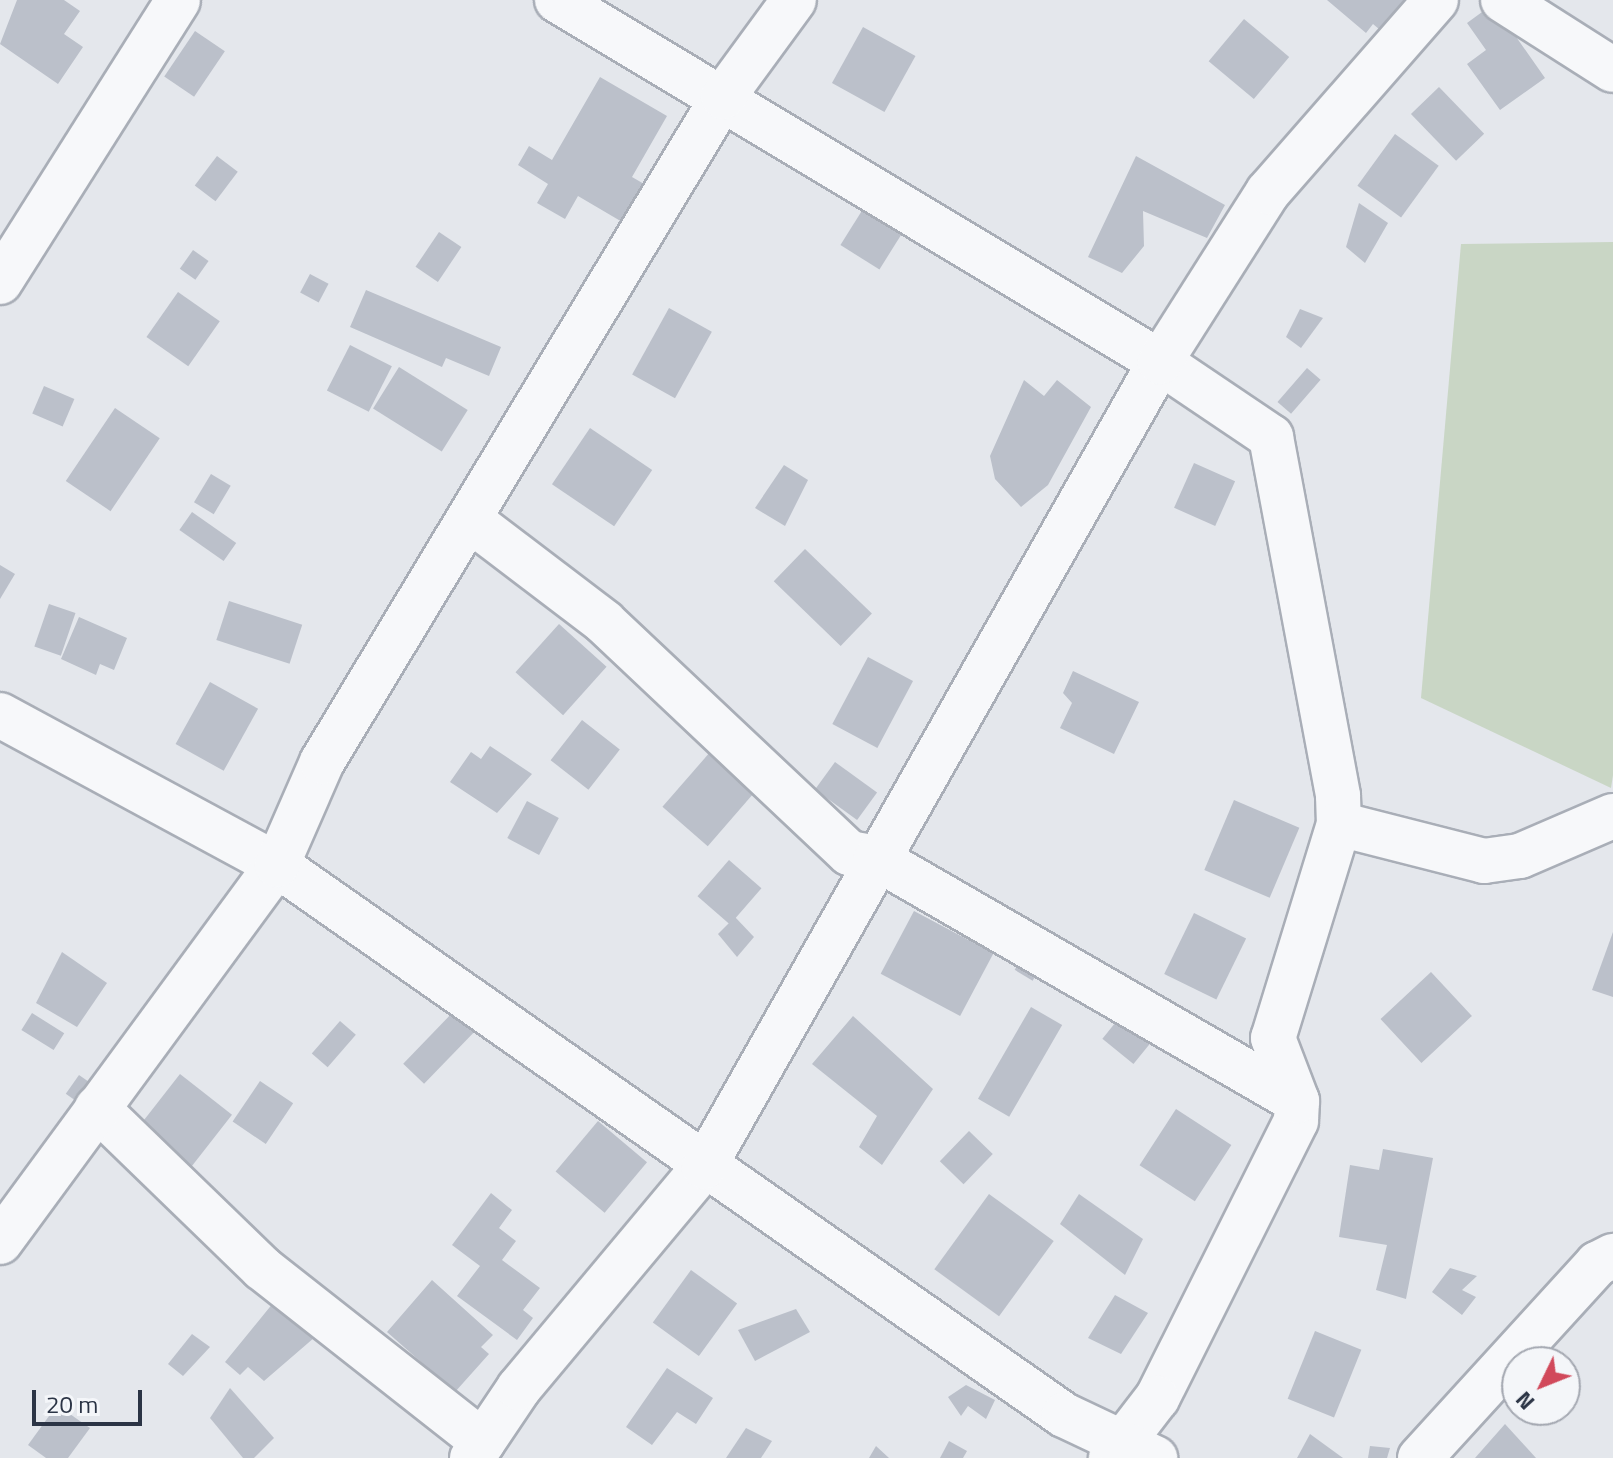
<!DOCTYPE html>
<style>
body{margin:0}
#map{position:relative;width:1613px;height:1458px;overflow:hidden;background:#e4e7ec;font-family:"Titillium Web",sans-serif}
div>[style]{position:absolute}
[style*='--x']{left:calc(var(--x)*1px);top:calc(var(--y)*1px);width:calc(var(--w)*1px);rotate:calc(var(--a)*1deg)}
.green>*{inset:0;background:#c9d6c5}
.building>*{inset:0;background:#bbc0ca;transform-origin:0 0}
.roads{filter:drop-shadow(2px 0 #a9aeb7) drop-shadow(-2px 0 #a9aeb7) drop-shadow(0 2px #a9aeb7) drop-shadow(0 -2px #a9aeb7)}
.minor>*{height:44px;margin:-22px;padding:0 22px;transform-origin:22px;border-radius:22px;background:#f7f8fa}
span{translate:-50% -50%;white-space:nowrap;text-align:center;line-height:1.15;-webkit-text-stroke:6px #f4f6f9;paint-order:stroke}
.north{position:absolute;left:1501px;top:1346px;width:80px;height:80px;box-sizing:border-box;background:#f4f6f9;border:2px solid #a4a8b1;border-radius:50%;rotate:227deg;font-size:22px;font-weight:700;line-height:32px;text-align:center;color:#2b3445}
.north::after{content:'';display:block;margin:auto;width:28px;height:36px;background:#d1495b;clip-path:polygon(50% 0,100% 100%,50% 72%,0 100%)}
.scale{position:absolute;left:32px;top:1390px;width:110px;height:36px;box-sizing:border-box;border:4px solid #2b3445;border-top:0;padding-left:10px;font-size:24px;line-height:28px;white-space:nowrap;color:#2b3445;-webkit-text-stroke:6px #f4f6f9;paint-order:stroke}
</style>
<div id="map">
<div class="green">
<i style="clip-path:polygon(1613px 242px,1613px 775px,1611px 788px,1421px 698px,1461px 244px)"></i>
</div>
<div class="building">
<i style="clip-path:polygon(17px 0,64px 0,80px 11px,64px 34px,83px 47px,58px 84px,0 44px)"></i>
<i style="clip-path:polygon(1327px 0,1419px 0,1392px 40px,1373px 24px,1366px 33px)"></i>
<i style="clip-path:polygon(1493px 4px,1545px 78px,1500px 110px,1467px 64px,1486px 50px,1467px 23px)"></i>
<i style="left:1244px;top:19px;width:59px;height:55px;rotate:40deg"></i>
<i style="left:863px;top:27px;width:60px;height:64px;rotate:29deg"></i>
<i style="left:195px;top:31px;width:36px;height:55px;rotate:34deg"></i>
<i style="clip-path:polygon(600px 77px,667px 116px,632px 177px,651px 188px,629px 226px,578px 196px,565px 219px,537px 203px,548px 184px,518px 165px,529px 146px,552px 160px)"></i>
<i style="left:1439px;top:87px;width:65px;height:39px;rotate:46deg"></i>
<i style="left:1395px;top:134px;width:54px;height:64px;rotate:36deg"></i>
<i style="left:217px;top:156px;width:26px;height:37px;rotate:37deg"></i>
<i style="clip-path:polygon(1136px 156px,1225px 205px,1207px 238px,1143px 211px,1144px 246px,1122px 273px,1088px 257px)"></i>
<i style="left:868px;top:201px;width:46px;height:52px;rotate:32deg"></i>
<i style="clip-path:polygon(1359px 203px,1388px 223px,1365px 263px,1346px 247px)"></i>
<i style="left:439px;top:232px;width:27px;height:42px;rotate:34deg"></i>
<i style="left:193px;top:250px;width:19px;height:23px;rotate:35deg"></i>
<i style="left:310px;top:274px;width:21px;height:21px;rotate:28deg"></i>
<i style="clip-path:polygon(366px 290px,501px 347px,489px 376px,446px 358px,442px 367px,350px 327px)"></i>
<i style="left:178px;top:292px;width:51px;height:55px;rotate:35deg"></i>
<i style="left:669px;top:308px;width:49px;height:76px;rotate:29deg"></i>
<i style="clip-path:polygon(1300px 309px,1323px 318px,1301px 348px,1286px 337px)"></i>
<i style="left:350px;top:345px;width:47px;height:51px;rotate:27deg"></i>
<i style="left:399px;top:367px;width:81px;height:49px;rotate:32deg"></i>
<i style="left:1307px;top:368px;width:18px;height:45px;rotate:41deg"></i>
<i style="clip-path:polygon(1024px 380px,1044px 396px,1057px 380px,1091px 407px,1048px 485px,1021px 507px,995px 479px,990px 456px)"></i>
<i style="left:44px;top:386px;width:33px;height:30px;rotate:23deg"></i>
<i style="left:115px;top:408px;width:54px;height:88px;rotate:34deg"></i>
<i style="left:590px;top:428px;width:75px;height:68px;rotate:34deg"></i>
<i style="left:1194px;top:463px;width:45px;height:49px;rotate:24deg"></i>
<i style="clip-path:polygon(784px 465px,808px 480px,785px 526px,755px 508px)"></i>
<i style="left:211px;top:474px;width:23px;height:33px;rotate:31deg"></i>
<i style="left:192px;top:512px;width:54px;height:22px;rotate:35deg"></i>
<i style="left:805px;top:549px;width:93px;height:45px;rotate:44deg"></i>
<i style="clip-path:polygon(0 565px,15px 574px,0 599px)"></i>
<i style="left:229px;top:601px;width:77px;height:41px;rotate:18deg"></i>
<i style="left:49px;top:604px;width:28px;height:45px;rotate:19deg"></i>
<i style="clip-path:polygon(79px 617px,127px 638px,114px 670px,100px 664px,96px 675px,61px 659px)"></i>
<i style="left:559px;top:624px;width:64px;height:65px;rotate:42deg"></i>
<i style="left:868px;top:657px;width:51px;height:76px;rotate:28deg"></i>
<i style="clip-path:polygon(1073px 671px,1139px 702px,1114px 754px,1060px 728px,1072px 703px,1063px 693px)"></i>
<i style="left:210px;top:682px;width:55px;height:71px;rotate:29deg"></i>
<i style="left:582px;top:720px;width:48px;height:51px;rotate:38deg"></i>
<i style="clip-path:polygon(490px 746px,532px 774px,497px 813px,450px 782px,471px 752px,481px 759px)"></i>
<i style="left:711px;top:751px;width:60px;height:74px;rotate:41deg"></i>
<i style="left:835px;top:762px;width:52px;height:34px;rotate:36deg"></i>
<i style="left:1234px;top:800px;width:71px;height:76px;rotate:23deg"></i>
<i style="left:527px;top:801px;width:36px;height:42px;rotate:28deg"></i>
<i style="left:729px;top:860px;width:43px;height:48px;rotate:41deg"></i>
<i style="left:914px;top:911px;width:90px;height:71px;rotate:28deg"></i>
<i style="left:1194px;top:913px;width:58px;height:68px;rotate:26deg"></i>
<i style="clip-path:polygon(735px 917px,754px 937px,737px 957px,718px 934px)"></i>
<i style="clip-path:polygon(1613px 932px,1613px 997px,1592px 990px)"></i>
<i style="left:1026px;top:951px;width:21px;height:22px;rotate:31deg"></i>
<i style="clip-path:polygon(62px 952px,107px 983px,77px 1027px,36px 1003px)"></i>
<i style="left:1431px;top:972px;width:60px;height:69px;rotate:47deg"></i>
<i style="left:1031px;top:1007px;width:36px;height:106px;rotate:30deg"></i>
<i style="left:456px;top:1009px;width:29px;height:76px;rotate:44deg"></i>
<i style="left:32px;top:1013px;width:38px;height:20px;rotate:32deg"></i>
<i style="clip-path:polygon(853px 1016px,933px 1089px,882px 1165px,859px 1147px,877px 1116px,812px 1064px)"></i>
<i style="left:1120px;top:1017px;width:40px;height:28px;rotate:39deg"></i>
<i style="left:340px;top:1021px;width:21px;height:43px;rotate:41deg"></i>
<i style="left:180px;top:1074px;width:66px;height:67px;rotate:38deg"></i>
<i style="left:79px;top:1075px;width:21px;height:23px;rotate:35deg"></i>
<i style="left:260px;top:1081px;width:40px;height:49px;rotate:34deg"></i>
<i style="left:1176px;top:1109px;width:66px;height:67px;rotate:33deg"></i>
<i style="left:598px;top:1121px;width:64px;height:66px;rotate:40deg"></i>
<i style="left:969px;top:1131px;width:33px;height:42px;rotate:44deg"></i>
<i style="clip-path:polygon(1383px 1149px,1433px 1158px,1406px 1299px,1376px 1290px,1387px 1245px,1339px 1237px,1350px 1165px,1379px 1170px)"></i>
<i style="clip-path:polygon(491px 1193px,512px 1210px,499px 1228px,516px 1241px,502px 1260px,540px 1288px,523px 1310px,533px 1318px,517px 1340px,457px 1296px,480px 1266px,452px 1245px)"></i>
<i style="left:989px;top:1194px;width:80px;height:93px;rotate:36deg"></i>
<i style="clip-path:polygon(1079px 1194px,1143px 1239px,1125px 1275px,1060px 1224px)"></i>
<i style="clip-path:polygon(1450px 1268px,1477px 1276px,1462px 1290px,1476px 1297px,1462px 1315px,1432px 1292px)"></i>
<i style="left:691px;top:1270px;width:57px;height:65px;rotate:36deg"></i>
<i style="clip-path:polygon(432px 1280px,493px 1335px,481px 1347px,489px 1354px,455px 1392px,387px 1332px)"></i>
<i style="clip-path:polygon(1115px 1295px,1148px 1313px,1121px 1354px,1088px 1338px)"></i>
<i style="clip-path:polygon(278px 1297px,322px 1331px,264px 1381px,248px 1367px,240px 1375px,225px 1362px)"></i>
<i style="clip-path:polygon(796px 1309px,810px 1332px,755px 1361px,738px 1330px)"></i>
<i style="left:1315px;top:1331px;width:50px;height:73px;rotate:22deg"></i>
<i style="clip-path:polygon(192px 1334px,210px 1347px,183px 1376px,168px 1364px)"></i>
<i style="clip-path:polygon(667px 1368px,713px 1398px,696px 1424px,677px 1412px,652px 1445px,626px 1427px)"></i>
<i style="clip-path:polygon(966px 1385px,995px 1400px,986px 1419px,968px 1406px,961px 1416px,948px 1397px)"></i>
<i style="clip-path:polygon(230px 1388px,274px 1438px,254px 1458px,243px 1458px,210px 1418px)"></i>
<i style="clip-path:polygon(57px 1405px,90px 1428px,68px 1458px,46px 1458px,28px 1445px)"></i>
<i style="clip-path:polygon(1505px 1424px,1536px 1458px,1475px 1458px)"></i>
<i style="clip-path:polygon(746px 1428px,772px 1441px,761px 1458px,726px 1458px)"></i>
<i style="clip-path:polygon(1310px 1434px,1343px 1458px,1297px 1458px)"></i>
<i style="clip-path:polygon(949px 1441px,967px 1451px,963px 1458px,940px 1458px)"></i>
<i style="clip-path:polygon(876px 1446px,889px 1458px,869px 1458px)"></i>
<i style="clip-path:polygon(1370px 1446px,1390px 1448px,1387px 1458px,1368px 1458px)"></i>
</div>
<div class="roads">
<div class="minor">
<i style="--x:557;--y:0;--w:703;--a:30.98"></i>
<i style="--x:1160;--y:362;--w:134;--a:34"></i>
<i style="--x:1271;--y:437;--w:365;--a:79.4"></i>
<i style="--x:1338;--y:796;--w:28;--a:88"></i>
<i style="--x:1339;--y:824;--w:224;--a:107.1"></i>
<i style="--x:1273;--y:1038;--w:67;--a:69.1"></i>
<i style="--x:1297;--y:1101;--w:20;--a:93"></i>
<i style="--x:1296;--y:1121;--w:310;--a:116.6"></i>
<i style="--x:1157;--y:1398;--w:76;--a:127.5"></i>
<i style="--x:1503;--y:0;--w:130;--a:32.5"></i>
<i style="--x:0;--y:282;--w:333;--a:-57.7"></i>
<i style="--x:469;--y:519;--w:170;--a:37.3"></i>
<i style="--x:604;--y:622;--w:337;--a:43.3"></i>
<i style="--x:849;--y:853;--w:27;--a:10"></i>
<i style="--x:876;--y:858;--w:486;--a:30"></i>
<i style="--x:0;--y:715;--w:315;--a:28.4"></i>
<i style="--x:277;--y:865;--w:960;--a:34.95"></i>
<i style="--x:1064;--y:1415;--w:101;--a:25.3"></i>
<i style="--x:1339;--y:824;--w:150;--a:14.3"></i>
<i style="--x:1484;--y:861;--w:36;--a:-8"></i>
<i style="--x:1520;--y:856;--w:101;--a:-23.3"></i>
<i style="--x:97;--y:1108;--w:230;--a:44.1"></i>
<i style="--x:262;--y:1268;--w:281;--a:38.2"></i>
<i style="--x:0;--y:1242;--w:468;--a:-53.7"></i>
<i style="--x:277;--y:865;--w:112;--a:-66.4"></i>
<i style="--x:322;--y:762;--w:777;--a:-58.91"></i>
<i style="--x:723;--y:97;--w:120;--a:-53.8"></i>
<i style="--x:472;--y:1458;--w:84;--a:-56.1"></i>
<i style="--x:519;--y:1388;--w:288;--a:-50.1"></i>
<i style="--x:704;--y:1167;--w:925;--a:-60.47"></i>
<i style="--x:1160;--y:362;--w:201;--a:-57.6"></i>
<i style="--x:1268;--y:192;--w:255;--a:-48.8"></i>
<i style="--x:1420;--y:1458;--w:263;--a:-47.6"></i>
<i style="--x:1597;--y:1264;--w:18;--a:-27"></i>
</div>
</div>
<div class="north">N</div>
<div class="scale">20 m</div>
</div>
